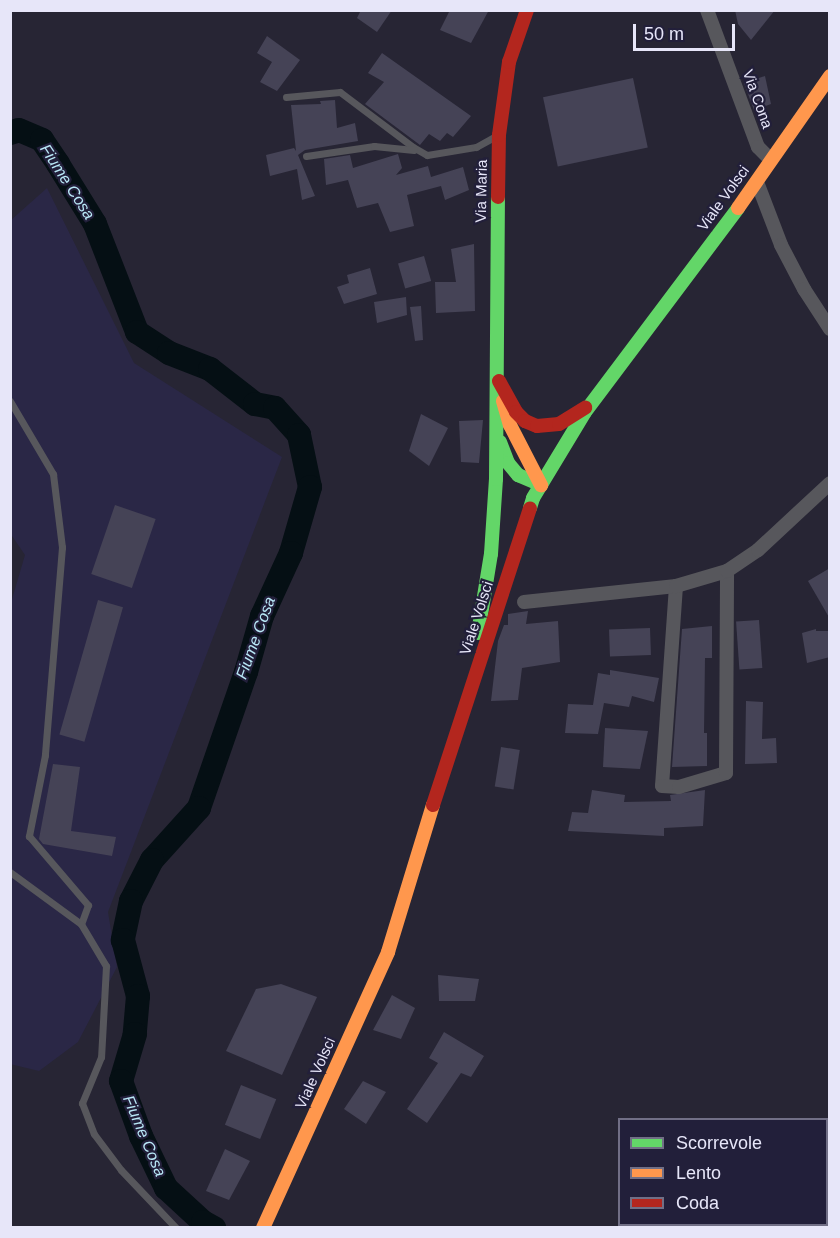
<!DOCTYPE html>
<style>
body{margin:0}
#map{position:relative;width:840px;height:1238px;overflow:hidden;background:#272534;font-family:Arial,sans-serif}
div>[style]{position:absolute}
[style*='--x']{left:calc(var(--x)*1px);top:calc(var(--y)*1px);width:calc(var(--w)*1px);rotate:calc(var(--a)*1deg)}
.built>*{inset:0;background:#2a2746}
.river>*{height:24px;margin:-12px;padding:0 12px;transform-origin:12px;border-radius:12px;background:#050f14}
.building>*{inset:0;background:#454356;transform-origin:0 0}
.lane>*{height:7px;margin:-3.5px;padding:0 3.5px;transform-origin:3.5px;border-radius:3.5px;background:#57575c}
.street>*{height:14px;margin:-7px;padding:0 7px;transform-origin:7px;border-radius:7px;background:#57575c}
.fast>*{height:14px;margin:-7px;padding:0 7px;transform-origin:7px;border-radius:7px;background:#63d668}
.slow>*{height:14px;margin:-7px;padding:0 7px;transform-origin:7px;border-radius:7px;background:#ff974d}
.jam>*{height:14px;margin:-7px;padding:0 7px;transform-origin:7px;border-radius:7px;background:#b3261e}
span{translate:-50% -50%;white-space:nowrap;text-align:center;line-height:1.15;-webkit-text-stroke:4.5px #221f3a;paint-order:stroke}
.street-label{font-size:15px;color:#e7e6f9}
.water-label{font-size:16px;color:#b9e8f7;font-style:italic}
.frame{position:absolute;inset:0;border:12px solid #e7e6f9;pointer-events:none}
.legend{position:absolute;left:618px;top:1118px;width:210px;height:108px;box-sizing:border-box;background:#221f3a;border:2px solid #716f86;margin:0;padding:8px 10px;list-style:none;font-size:18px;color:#e7e6f9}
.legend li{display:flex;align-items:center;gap:12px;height:30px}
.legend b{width:30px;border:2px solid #716f86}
.scale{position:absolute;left:633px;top:24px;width:102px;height:27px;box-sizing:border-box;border:3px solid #e7e6f9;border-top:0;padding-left:8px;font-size:18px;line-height:21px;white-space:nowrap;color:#e7e6f9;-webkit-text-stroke:4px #221f3a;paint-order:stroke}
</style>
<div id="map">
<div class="built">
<i style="clip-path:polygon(47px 188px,134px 363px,282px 457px,108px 912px,117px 967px,78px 1042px,39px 1071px,10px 1064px,10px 606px,25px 555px,10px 533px,10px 221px)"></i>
</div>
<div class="river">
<i style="--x:10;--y:133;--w:9;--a:-18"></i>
<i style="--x:19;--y:130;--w:25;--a:23"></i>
<i style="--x:42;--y:140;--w:29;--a:56"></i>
<i style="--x:58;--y:164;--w:70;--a:58.3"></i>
<i style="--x:95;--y:224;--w:116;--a:68.7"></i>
<i style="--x:137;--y:332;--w:38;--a:33"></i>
<i style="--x:169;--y:353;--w:44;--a:21.3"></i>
<i style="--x:210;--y:369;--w:57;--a:37.9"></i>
<i style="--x:255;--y:404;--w:20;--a:11"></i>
<i style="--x:275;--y:408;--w:36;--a:48"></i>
<i style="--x:299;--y:435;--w:53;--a:78.1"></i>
<i style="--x:310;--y:487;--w:69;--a:106.1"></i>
<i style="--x:291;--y:553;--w:69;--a:114.7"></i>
<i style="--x:262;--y:616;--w:58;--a:105.9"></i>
<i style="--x:246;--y:672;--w:144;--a:109.1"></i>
<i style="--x:199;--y:808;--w:70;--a:132.1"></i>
<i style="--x:152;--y:860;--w:46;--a:117.1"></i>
<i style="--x:131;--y:901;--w:40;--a:102"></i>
<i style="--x:123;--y:940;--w:58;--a:75"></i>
<i style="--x:138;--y:996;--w:38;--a:95"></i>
<i style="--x:135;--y:1034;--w:49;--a:106.6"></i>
<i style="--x:121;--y:1081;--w:59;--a:70"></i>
<i style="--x:141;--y:1136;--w:58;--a:64.3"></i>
<i style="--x:166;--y:1188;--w:50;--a:42.6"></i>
<i style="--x:203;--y:1222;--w:13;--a:29"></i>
</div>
<div class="building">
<i style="clip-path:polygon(361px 10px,392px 10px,377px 32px,357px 18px)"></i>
<i style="clip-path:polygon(450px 10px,489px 10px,471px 43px,440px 30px)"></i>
<i style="clip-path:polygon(735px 10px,775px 10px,751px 40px,738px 24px)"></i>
<i style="clip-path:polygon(267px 36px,300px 60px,277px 91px,260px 82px,272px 62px,257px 53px)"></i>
<i style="clip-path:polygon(382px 53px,471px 116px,453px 137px,447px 133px,440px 141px,429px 134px,420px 145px,365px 104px,384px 82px,368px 73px)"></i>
<i style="clip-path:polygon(765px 76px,771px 104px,754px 110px,744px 83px)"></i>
<i style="left:633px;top:78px;width:71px;height:92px;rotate:78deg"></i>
<i style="clip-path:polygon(335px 100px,337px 128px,355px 123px,358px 141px,305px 150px,298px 155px,315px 196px,302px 200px,297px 169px,270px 176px,266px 155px,294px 148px,296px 151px,291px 105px,321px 104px,320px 101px)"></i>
<i style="clip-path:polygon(398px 154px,402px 168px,396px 175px,428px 166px,431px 177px,463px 167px,469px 190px,445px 200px,441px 186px,407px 195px,414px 226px,390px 232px,378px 203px,357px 208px,348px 180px,326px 185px,324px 159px,350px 155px,353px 168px)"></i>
<i style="clip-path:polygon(474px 244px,475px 311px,436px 313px,435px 282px,456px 282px,451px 249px)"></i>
<i style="left:424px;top:256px;width:26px;height:27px;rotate:74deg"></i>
<i style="clip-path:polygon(370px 268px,377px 294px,344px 304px,337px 287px,349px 283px,347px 275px)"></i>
<i style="clip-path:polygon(406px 297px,407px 315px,377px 323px,374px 302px)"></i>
<i style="clip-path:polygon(421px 306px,423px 340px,415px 341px,410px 307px)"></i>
<i style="clip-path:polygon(421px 414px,448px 428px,429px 466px,409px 451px)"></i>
<i style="clip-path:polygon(483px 420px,479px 463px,461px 462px,459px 421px)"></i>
<i style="left:115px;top:505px;width:43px;height:73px;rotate:19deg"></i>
<i style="clip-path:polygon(830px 568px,830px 619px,808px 581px)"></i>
<i style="left:98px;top:600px;width:26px;height:140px;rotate:16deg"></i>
<i style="clip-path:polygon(528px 611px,526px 624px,558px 621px,560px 662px,522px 668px,518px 700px,491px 701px,498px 641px,504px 625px,508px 625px,508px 614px)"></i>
<i style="left:759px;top:620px;width:48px;height:23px;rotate:86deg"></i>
<i style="clip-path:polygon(712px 626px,712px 658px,705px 658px,704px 733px,707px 733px,707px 766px,672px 767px,682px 629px)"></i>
<i style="left:650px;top:628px;width:27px;height:41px;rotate:88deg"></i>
<i style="clip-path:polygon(816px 629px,816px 631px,830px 631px,830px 657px,807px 663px,802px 633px)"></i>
<i style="clip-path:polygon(610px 670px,659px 678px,654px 702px,632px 696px,629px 707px,604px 703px,598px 734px,565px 733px,568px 704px,593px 705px,598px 673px,610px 675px)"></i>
<i style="clip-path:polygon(746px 701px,763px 702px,762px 739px,776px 738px,777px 763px,745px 764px)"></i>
<i style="clip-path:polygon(605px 728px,648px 731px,640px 769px,603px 767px)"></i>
<i style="left:501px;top:747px;width:19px;height:40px;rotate:9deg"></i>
<i style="clip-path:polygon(53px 764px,80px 767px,71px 831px,116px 837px,112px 856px,43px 844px,39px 839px)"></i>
<i style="clip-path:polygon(592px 790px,625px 795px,624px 802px,671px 801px,670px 795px,705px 790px,703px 826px,664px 828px,664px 836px,568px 831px,572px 812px,588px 813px)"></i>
<i style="clip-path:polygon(438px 975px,479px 979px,475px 1001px,439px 1001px)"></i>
<i style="clip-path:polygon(281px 984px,317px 997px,282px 1075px,226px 1051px,256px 989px)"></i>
<i style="clip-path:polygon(392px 995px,415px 1008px,401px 1039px,373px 1030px)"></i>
<i style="clip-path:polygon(444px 1032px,484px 1056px,471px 1077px,461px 1073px,427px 1123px,407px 1109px,438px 1063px,429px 1058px)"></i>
<i style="clip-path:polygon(363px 1081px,386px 1092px,366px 1124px,344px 1109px)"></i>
<i style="left:241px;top:1085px;width:38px;height:43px;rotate:22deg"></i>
<i style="clip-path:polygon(225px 1149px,250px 1161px,229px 1200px,206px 1191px)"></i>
</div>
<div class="lane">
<i style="--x:286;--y:97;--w:54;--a:-5.3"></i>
<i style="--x:340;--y:92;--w:91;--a:37"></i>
<i style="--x:413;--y:147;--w:16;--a:30"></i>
<i style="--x:427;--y:155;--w:50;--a:-9.3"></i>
<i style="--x:476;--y:147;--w:23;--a:-29"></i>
<i style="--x:306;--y:156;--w:69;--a:-8.4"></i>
<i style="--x:374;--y:146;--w:40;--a:5.7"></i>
<i style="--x:10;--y:401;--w:85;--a:59.5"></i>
<i style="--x:53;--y:474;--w:74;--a:83"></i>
<i style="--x:62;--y:547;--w:209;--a:94.7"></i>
<i style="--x:45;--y:755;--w:83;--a:101.2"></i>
<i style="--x:29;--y:836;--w:91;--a:49.5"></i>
<i style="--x:88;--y:905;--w:20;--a:110"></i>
<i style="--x:10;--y:872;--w:88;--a:36.2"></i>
<i style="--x:81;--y:924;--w:49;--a:59.2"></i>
<i style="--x:106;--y:966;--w:91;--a:93.1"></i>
<i style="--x:101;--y:1057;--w:50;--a:112.4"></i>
<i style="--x:82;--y:1103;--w:33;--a:69"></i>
<i style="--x:94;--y:1134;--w:45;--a:53.1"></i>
<i style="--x:121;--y:1170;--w:80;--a:46.5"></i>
</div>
<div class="street">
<i style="--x:707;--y:10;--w:146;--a:69.6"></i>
<i style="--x:758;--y:147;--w:18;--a:45"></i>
<i style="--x:757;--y:182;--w:67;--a:69.1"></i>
<i style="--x:781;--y:245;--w:50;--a:62.4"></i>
<i style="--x:804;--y:289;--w:48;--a:57"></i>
<i style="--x:676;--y:586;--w:200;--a:94"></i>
<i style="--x:662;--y:786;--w:17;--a:3"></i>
<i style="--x:679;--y:787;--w:49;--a:-16.6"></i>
<i style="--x:726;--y:773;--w:202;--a:-89.7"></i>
<i style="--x:524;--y:602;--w:153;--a:-6"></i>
<i style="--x:676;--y:586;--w:53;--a:-16.4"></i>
<i style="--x:727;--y:571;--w:37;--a:-34"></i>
<i style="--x:758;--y:550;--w:98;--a:-42.9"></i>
</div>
<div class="fast">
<i style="--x:500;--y:442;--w:22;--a:69"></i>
<i style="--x:508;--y:463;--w:16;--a:50"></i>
<i style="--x:518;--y:475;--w:25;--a:23"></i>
<i style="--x:530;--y:508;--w:10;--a:-73"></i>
<i style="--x:533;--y:498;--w:100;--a:-58.8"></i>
<i style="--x:585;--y:412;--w:255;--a:-53.1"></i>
<i style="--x:478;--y:633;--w:80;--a:-80.7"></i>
<i style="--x:491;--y:554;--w:75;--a:-86.2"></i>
<i style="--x:496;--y:479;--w:282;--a:-89.6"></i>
</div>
<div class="slow">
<i style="--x:738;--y:208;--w:161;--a:-55.1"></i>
<i style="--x:503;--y:401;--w:25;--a:74"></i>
<i style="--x:510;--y:425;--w:68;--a:62.7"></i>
<i style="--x:263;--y:1228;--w:303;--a:-65.6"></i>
<i style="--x:388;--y:952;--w:154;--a:-73"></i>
</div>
<div class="jam">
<i style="--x:498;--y:197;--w:62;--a:-89.1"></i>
<i style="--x:499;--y:135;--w:74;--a:-82.2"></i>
<i style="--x:509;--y:62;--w:55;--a:-70.9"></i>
<i style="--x:499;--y:381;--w:35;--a:61"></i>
<i style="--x:516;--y:412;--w:13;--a:45"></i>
<i style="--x:525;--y:421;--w:13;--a:23"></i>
<i style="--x:537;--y:426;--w:22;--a:-5"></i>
<i style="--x:559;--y:424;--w:31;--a:-32"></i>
<i style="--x:433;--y:805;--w:312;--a:-71.9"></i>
</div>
<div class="street-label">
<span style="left:758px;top:99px;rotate:70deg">Via Cona</span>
<span style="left:481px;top:191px;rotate:-89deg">Via Maria</span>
<span style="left:723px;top:198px;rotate:-54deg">Viale Volsci</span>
<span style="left:476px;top:618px;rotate:-72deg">Viale Volsci</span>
<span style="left:315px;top:1073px;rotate:-66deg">Viale Volsci</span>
</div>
<div class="water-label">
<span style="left:67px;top:182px;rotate:57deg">Fiume Cosa</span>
<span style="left:256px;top:638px;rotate:-70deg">Fiume Cosa</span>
<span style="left:144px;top:1136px;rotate:67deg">Fiume Cosa</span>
</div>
<div class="frame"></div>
<ul class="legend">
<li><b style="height:8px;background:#63d668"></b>Scorrevole</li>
<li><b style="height:8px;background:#ff974d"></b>Lento</li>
<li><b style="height:8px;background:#b3261e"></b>Coda</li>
</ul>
<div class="scale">50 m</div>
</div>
